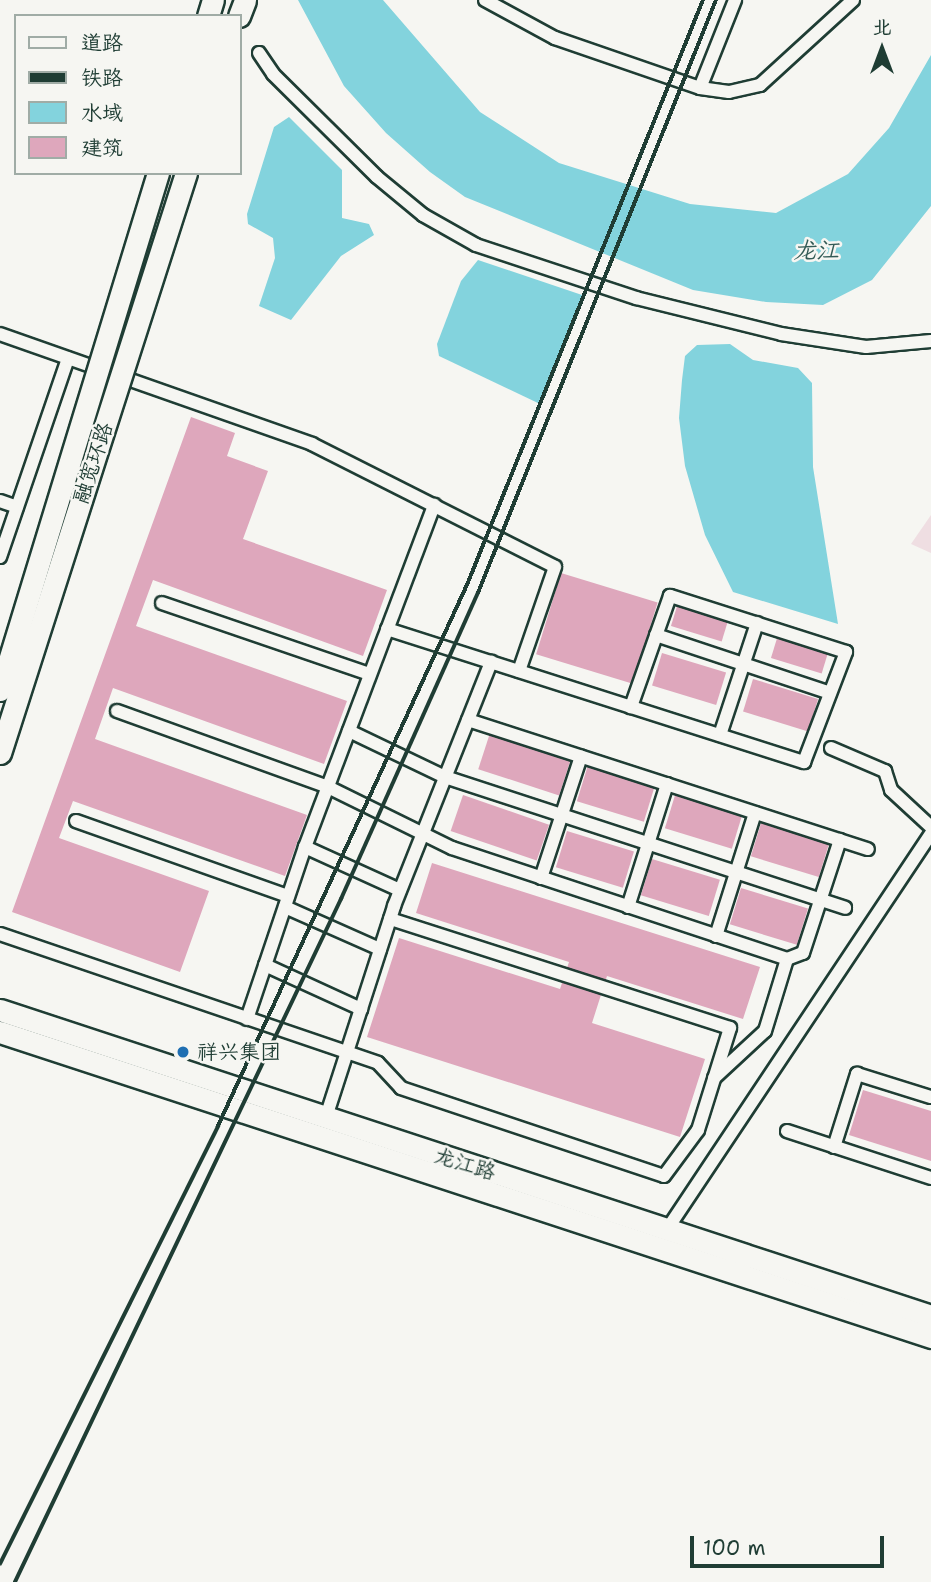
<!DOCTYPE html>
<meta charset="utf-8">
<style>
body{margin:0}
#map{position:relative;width:931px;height:1582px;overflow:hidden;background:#f6f6f2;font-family:"Shantell Sans","LXGW WenKai TC",sans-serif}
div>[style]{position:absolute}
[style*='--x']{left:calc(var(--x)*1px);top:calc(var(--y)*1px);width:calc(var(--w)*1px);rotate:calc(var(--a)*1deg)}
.built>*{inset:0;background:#efdee2}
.water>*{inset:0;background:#83d3dd}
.building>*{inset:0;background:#dea7bc;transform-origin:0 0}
.roads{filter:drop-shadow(2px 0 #1f3d34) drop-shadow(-2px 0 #1f3d34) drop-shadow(0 2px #1f3d34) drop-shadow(0 -2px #1f3d34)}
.street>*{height:12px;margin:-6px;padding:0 6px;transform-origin:6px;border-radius:6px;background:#f6f6f2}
.primary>*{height:21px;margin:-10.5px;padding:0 10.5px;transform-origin:10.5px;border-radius:10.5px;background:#f6f6f2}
.rail>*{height:3.5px;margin:-1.75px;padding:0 1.75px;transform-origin:1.75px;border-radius:1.75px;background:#1f3d34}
.bridges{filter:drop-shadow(2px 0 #1f3d34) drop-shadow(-2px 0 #1f3d34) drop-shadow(0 2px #1f3d34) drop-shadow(0 -2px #1f3d34)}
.primary-bridge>*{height:21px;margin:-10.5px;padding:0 10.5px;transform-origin:10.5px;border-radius:10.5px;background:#f6f6f2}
.dots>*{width:19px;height:19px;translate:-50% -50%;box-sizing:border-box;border:4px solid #f6f6f2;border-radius:50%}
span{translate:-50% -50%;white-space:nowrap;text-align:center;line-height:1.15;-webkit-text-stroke:5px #f6f6f2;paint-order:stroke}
.street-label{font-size:21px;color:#1f3d34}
.poi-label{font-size:21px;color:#1f3d34}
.left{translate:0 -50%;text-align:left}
.water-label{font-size:23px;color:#335b56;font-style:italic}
.legend{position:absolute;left:14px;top:14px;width:228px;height:161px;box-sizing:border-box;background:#f6f6f2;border:2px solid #a0aca6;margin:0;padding:9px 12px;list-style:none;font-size:21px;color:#1f3d34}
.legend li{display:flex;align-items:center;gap:14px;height:35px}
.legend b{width:35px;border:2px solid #a0aca6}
.north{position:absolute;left:847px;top:14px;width:70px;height:70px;-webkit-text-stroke:5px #f6f6f2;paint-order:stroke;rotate:0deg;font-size:19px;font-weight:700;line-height:28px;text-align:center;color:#1f3d34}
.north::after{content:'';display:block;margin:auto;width:24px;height:32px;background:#1f3d34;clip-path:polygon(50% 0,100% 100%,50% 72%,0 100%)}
.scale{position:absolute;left:690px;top:1536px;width:194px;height:32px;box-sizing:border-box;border:4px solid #1f3d34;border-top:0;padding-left:9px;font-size:21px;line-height:24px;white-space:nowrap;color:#1f3d34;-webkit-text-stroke:5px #f6f6f2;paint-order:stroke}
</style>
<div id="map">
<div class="built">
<i style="clip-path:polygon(931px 515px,931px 553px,911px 544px)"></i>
</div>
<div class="water">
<i style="clip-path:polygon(298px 0,383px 0,480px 112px,559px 163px,690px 204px,776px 213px,848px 174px,889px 128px,931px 55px,931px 206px,872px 280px,823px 305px,766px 302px,693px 290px,465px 197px,430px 172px,386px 133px,344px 86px)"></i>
<i style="clip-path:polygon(289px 117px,342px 170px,342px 218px,369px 224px,374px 235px,341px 256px,291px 320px,259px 306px,275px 258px,273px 238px,248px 224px,247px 214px,274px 127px)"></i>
<i style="clip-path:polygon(478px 260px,585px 296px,540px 404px,439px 356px,437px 344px,461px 281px)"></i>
<i style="clip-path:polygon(730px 344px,753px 360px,798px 368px,812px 383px,813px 467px,838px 624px,733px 592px,705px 535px,685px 466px,679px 418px,682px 380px,685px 356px,697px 345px)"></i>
</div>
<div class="building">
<i style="clip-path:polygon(191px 417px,235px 433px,227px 456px,268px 471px,243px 539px,387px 590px,363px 656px,153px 580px,136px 626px,347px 701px,324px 764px,113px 688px,95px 739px,307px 815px,285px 876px,73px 801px,59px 838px,209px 891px,180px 972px,12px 912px)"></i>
<i style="left:561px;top:573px;width:101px;height:85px;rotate:17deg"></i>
<i style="left:678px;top:603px;width:53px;height:24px;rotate:17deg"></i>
<i style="left:778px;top:635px;width:53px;height:24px;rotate:17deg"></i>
<i style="left:662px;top:653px;width:67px;height:34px;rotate:17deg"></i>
<i style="left:753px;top:679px;width:68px;height:34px;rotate:17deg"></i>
<i style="left:490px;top:733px;width:85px;height:38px;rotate:18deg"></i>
<i style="left:588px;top:765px;width:70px;height:38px;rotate:17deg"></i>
<i style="left:676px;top:792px;width:70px;height:38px;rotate:17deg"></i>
<i style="left:463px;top:795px;width:91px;height:38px;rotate:19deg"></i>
<i style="left:762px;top:820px;width:71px;height:38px;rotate:17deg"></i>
<i style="left:567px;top:831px;width:70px;height:38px;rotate:17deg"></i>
<i style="left:652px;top:859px;width:71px;height:38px;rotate:17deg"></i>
<i style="clip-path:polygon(432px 863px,760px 967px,743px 1019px,607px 976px,592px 1023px,705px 1059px,680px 1137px,367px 1037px,399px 938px,560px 989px,569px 962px,416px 913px)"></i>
<i style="left:741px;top:888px;width:70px;height:38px;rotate:17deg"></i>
<i style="clip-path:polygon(863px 1090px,931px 1111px,931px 1161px,849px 1135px)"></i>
</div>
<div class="roads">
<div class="street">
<i style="--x:485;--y:0;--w:80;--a:28.5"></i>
<i style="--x:555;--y:38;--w:153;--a:19"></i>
<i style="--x:700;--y:88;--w:29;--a:8"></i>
<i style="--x:729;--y:92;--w:32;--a:-13"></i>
<i style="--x:760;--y:85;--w:126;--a:-42.4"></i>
<i style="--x:259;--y:53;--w:25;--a:56"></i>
<i style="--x:273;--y:74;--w:146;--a:44.7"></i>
<i style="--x:377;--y:177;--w:60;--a:39.6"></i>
<i style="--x:423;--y:215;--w:61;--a:29.5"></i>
<i style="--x:476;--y:245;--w:169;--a:18.3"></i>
<i style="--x:636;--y:298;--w:149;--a:13.9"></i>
<i style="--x:781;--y:334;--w:86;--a:8.7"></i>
<i style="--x:866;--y:347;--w:65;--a:-5.3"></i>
<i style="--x:700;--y:88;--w:95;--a:-68.3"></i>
<i style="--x:0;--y:334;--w:331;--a:19.4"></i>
<i style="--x:312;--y:444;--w:272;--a:26.8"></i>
<i style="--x:555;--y:567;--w:110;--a:109.1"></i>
<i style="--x:0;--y:501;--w:18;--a:19"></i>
<i style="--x:0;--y:557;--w:210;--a:-71.1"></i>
<i style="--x:162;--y:603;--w:219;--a:18.9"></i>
<i style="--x:387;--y:629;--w:438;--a:17.7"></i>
<i style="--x:804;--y:762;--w:118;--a:-69.1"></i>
<i style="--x:846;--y:652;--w:185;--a:-162.3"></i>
<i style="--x:670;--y:596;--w:118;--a:109.4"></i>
<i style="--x:656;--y:635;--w:183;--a:18.4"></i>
<i style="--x:117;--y:711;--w:224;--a:19.8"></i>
<i style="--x:328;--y:787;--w:138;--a:26.2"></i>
<i style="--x:452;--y:848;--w:353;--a:18.3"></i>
<i style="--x:468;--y:720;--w:420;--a:17.9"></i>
<i style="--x:349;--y:731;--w:106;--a:25.6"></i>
<i style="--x:445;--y:777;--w:421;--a:18.1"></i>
<i style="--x:720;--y:735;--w:118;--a:-71.7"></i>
<i style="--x:831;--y:748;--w:59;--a:23.1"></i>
<i style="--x:885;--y:771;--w:20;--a:72"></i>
<i style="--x:891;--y:790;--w:54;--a:42.8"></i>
<i style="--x:76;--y:821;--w:225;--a:19.5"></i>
<i style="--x:305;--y:847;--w:104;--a:24.4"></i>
<i style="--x:541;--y:878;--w:128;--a:-71.8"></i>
<i style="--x:285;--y:907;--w:104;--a:23.9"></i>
<i style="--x:628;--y:907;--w:129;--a:-72.4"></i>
<i style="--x:0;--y:934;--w:399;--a:18.8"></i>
<i style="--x:378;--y:1063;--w:34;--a:47"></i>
<i style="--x:401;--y:1088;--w:277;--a:18.5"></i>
<i style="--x:664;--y:1176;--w:57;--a:-53.5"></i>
<i style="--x:698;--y:1130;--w:107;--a:-72.6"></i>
<i style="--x:730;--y:1028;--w:357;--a:-162.2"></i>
<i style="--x:716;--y:936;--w:129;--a:-72.4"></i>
<i style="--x:265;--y:965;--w:106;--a:24.6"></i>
<i style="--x:247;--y:1019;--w:182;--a:-71.4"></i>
<i style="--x:305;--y:847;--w:366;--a:-69.3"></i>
<i style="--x:714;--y:1078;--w:69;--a:-42.7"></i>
<i style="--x:765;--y:1031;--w:75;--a:-73"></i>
<i style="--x:787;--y:959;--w:17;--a:-21"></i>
<i style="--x:803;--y:953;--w:119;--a:-71.9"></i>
<i style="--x:326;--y:1117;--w:222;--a:-72.1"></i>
<i style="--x:394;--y:906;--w:263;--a:-68.3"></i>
<i style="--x:787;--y:1131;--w:151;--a:18.1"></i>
<i style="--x:834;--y:1147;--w:77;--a:-72.5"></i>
<i style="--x:857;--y:1074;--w:77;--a:17.3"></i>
<i style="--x:668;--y:1228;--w:474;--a:-56.3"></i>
</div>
<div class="primary">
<i style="--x:208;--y:16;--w:17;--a:-73"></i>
<i style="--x:239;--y:16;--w:17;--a:-69"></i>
<i style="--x:0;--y:1010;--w:980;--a:18.19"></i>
<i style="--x:0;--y:1032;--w:980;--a:18.14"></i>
</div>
</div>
<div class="rail">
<i style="--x:0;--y:1564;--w:489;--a:-63.5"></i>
<i style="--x:218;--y:1126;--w:596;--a:-65.29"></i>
<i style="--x:467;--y:585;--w:631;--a:-68.03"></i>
<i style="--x:15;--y:1582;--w:757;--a:-64.48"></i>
<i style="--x:341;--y:899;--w:335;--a:-65.9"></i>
<i style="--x:478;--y:593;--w:639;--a:-68.13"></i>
</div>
<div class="bridges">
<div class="primary-bridge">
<i style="--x:0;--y:690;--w:541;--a:-73.01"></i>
<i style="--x:0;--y:753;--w:609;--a:-72.22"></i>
</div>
</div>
<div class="dots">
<i style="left:183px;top:1052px;background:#1f6fb2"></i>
</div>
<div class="street-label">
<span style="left:93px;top:463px;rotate:-72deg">融宽环路</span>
<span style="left:465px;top:1164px;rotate:17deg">龙江路</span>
</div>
<div class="poi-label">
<span class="left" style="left:197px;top:1052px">祥兴集团</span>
</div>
<div class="water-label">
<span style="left:816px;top:250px">龙江</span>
</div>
<ul class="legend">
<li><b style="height:9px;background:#f6f6f2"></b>道路</li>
<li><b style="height:9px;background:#1f3d34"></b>铁路</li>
<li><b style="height:19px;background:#83d3dd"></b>水域</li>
<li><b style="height:19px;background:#dea7bc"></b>建筑</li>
</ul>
<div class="north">北</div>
<div class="scale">100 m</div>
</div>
